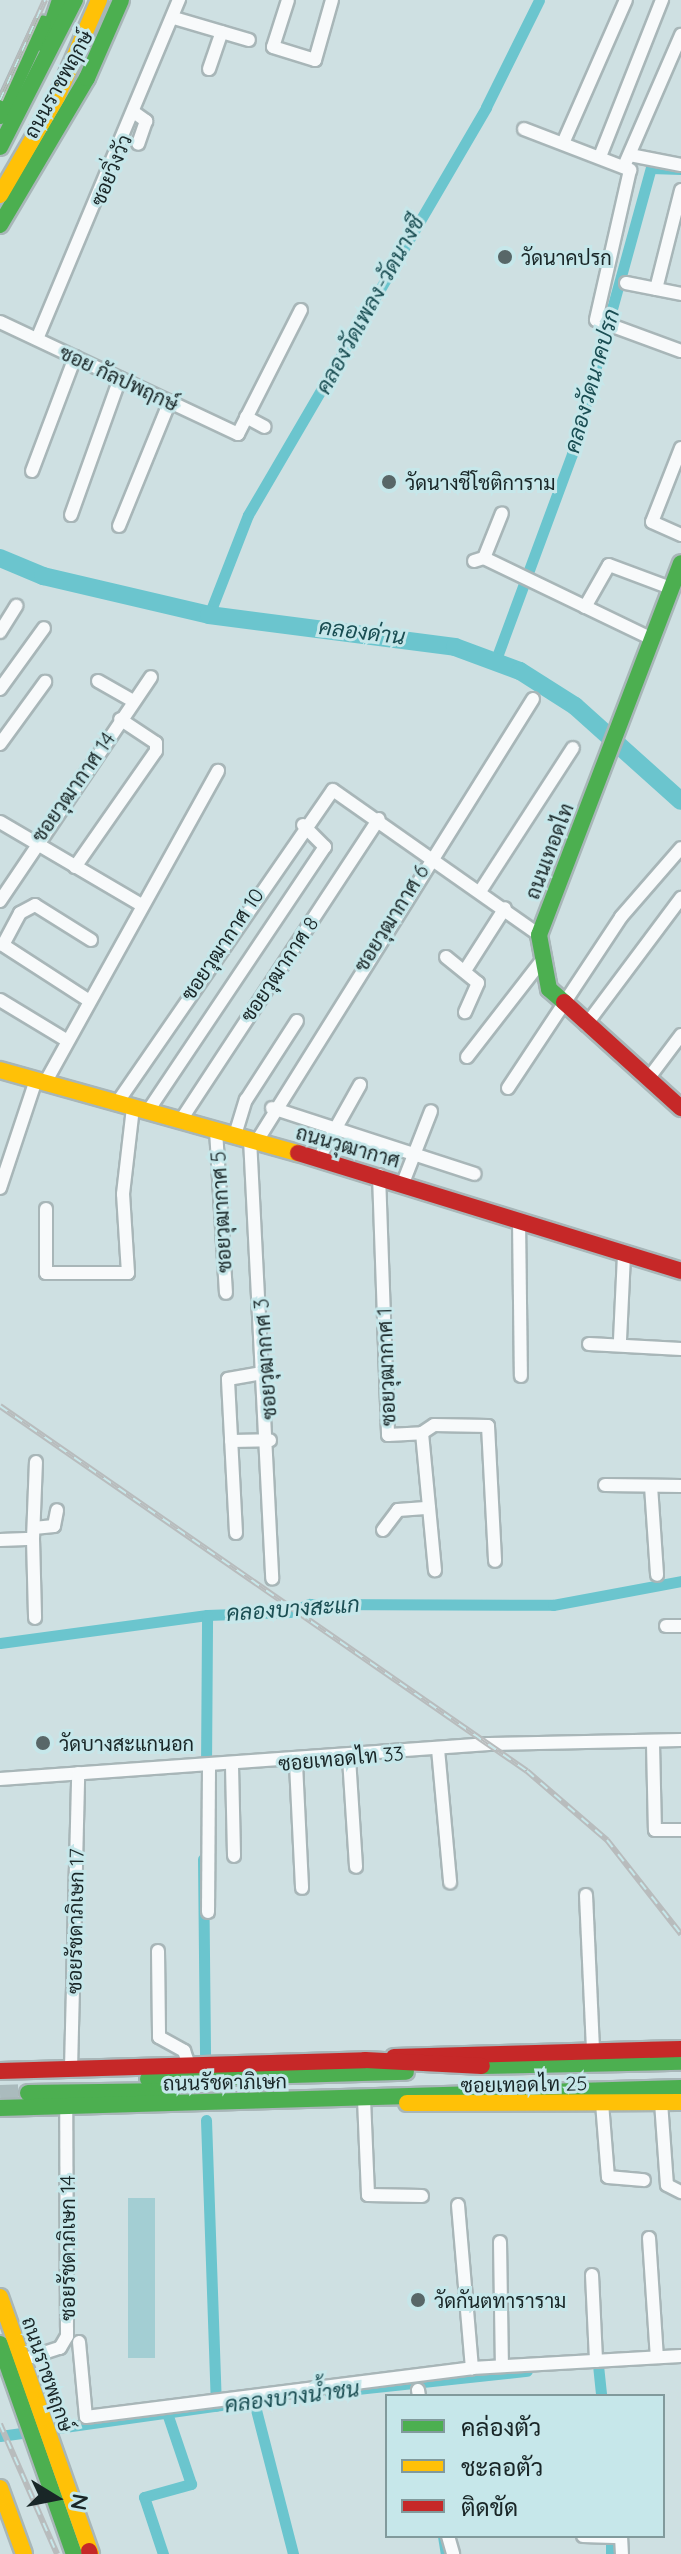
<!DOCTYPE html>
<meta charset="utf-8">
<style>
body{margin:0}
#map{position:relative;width:681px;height:2554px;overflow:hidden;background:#cee0e2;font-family:Quicksand,Sarabun,sans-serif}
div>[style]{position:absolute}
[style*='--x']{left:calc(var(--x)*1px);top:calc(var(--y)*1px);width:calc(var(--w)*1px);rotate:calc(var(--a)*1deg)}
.green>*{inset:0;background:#a3ced3;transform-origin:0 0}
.canal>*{height:11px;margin:-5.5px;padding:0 5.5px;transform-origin:5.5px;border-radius:5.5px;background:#6bc5ce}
.river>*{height:18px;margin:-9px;padding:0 9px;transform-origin:9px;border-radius:9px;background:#6bc5ce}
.primary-tunnel>*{height:18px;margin-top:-9px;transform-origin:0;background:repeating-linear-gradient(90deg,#aabbbd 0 18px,transparent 0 27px)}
.roads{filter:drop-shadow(2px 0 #a8b6b8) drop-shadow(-2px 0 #a8b6b8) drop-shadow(0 2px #a8b6b8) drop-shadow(0 -2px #a8b6b8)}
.street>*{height:12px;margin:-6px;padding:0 6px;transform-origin:6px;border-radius:6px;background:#f8fafb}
.fast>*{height:16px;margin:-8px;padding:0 8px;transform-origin:8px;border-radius:8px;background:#4caf50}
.slow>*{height:16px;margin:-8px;padding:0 8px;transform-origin:8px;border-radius:8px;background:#ffc107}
.jam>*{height:16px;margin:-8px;padding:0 8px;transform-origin:8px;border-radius:8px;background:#c62828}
.rail>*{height:6px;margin-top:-3px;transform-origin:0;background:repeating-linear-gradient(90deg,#c6e7ea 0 9px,#b8bcbd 0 18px);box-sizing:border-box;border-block:2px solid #b8bcbd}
.dots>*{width:22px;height:22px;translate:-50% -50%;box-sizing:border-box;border:4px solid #c6e7ea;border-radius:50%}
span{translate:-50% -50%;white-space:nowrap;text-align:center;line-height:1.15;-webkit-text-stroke:6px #c6e7ea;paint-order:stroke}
.street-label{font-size:20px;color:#192627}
.poi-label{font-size:20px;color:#192627}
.left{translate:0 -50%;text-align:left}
.water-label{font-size:22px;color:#1a4e53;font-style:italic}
.legend{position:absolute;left:385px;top:2394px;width:280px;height:144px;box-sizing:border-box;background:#c6e7ea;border:2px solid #819a9c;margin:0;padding:10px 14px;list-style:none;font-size:24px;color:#192627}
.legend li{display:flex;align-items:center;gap:16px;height:40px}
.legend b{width:40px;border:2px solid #819a9c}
.north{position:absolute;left:16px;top:2458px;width:80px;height:80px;-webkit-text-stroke:6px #c6e7ea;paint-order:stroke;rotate:100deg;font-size:22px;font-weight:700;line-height:32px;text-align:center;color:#192627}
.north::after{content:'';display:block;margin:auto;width:28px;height:36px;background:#192627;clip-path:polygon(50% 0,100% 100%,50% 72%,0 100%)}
</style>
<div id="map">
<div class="green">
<i style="left:128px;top:2198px;width:27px;height:160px"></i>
</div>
<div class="canal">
<i style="--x:209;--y:615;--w:107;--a:-68.7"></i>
<i style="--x:248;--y:515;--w:472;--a:-59.7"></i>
<i style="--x:486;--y:107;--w:119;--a:-63.6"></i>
<i style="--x:495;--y:662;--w:222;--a:-69.7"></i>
<i style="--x:572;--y:454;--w:297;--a:-74.6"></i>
<i style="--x:651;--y:168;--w:30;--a:2"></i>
<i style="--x:0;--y:1643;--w:209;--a:-7.7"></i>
<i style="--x:207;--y:1615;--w:83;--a:-2.1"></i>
<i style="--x:290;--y:1612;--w:21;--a:-23"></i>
<i style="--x:309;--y:1604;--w:244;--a:0.2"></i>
<i style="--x:553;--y:1605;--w:130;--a:-10.6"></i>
<i style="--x:206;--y:1770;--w:155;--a:-89.6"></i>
<i style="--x:203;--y:1859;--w:196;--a:89.4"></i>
<i style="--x:206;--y:2120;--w:286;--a:88"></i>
<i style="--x:598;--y:2365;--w:31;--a:84"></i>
<i style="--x:329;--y:2392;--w:199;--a:-6.1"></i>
<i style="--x:253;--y:2398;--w:161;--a:75.6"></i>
<i style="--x:0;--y:2436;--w:223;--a:-8"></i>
<i style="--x:443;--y:2536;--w:18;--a:81"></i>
<i style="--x:611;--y:2536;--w:18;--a:90"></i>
<i style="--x:163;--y:2554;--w:60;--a:-108.4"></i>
<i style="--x:144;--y:2497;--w:49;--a:-15.5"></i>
<i style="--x:191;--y:2484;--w:72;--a:-108.7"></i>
</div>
<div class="river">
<i style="--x:0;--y:558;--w:47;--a:22.7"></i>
<i style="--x:43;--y:576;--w:171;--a:13.2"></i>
<i style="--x:209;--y:615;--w:248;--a:7.4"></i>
<i style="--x:455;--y:647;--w:69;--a:20.3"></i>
<i style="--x:520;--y:671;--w:65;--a:32.5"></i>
<i style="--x:575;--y:706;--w:142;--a:41.9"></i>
</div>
<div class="primary-tunnel">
<i style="--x:0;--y:2094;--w:28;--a:-2"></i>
</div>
<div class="roads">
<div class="street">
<i style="--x:288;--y:0;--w:49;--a:107.7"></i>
<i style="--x:273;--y:47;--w:44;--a:17.2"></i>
<i style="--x:315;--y:60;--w:62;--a:-74.2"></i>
<i style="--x:174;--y:18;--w:78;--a:16.3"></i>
<i style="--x:209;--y:69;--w:39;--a:-71"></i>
<i style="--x:135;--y:113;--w:14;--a:36"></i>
<i style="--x:146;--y:121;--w:24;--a:109"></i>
<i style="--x:524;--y:129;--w:114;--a:21.1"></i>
<i style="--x:630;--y:170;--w:154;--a:102.8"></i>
<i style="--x:564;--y:141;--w:154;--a:-66.3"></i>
<i style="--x:601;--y:154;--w:166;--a:-68.4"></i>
<i style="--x:630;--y:155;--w:52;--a:11.1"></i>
<i style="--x:625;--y:164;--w:141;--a:-66.5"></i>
<i style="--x:626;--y:283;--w:56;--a:11.3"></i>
<i style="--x:656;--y:289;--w:102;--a:-75.8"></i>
<i style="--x:0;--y:322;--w:263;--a:25.2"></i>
<i style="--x:238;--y:434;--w:139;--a:-63.1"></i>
<i style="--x:602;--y:322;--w:84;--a:20.2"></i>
<i style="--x:37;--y:339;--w:368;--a:-67.3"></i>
<i style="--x:246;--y:417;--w:21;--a:28"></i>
<i style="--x:681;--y:448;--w:79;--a:111.4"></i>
<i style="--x:652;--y:522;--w:32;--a:24"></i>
<i style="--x:32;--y:471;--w:122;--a:-69.3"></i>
<i style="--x:71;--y:515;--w:145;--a:-70.3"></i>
<i style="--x:119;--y:526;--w:135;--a:-67.8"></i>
<i style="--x:484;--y:558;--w:48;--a:-68.2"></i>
<i style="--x:474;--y:561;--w:10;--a:-17"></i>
<i style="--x:484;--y:558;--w:187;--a:25.7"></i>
<i style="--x:585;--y:607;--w:48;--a:-60.3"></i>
<i style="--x:609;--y:565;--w:66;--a:20.4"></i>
<i style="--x:0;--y:632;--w:31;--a:-58"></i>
<i style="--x:98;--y:681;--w:40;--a:29.7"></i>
<i style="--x:0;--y:689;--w:75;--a:-54.2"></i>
<i style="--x:0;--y:744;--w:77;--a:-54"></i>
<i style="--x:0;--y:822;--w:162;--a:30.4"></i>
<i style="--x:75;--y:867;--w:141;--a:-55.1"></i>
<i style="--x:156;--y:751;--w:8;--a:-90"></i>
<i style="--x:156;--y:743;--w:43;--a:-146.3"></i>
<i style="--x:481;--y:890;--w:169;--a:-57.1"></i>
<i style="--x:0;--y:901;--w:270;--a:-56"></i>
<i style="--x:446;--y:957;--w:41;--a:39.1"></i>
<i style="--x:478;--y:983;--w:32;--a:114"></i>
<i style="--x:466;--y:969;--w:72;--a:-57.4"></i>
<i style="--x:0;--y:1000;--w:77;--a:31.2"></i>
<i style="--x:88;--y:1000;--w:101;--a:-147.1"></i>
<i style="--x:3;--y:945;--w:36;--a:-62"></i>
<i style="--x:20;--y:913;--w:17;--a:-28"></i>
<i style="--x:35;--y:905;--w:66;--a:32"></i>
<i style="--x:586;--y:1025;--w:159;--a:-53.2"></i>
<i style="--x:467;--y:1057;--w:119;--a:-52.2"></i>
<i style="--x:648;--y:1079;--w:55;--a:-53.1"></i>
<i style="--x:45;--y:1083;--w:357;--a:-61"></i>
<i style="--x:508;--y:1088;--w:205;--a:-56.5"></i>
<i style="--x:621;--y:917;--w:91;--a:-49"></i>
<i style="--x:117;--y:1103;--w:380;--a:-55.4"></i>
<i style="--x:333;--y:790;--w:252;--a:35.1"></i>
<i style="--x:272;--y:1108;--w:213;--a:18"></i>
<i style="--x:148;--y:1111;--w:318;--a:-56.2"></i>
<i style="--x:325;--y:847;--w:31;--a:-135"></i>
<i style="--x:181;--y:1120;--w:360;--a:-56.7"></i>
<i style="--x:216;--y:1130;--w:163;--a:86.5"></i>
<i style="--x:235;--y:1135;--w:37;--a:-73"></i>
<i style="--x:246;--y:1100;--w:94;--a:-57.2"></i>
<i style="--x:250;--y:1139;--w:440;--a:87.1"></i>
<i style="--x:257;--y:1141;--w:521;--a:-58.02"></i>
<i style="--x:319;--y:1158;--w:84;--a:-60.7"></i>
<i style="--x:379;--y:1175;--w:260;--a:88"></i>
<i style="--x:388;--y:1435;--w:34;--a:-3"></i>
<i style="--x:422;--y:1433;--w:138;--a:84.6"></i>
<i style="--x:403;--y:1183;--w:77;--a:-68.7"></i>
<i style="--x:0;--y:1188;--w:114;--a:-71.6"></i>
<i style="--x:46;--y:1209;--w:64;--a:90"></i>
<i style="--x:46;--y:1273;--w:82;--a:0"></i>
<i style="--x:128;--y:1273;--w:79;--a:-93.6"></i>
<i style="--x:123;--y:1194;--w:88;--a:-83.4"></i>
<i style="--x:519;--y:1220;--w:156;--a:89.3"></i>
<i style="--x:620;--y:1340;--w:86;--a:-87.3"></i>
<i style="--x:589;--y:1344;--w:92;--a:3.1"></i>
<i style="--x:422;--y:1433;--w:14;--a:-34"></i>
<i style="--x:434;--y:1425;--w:54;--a:1.1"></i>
<i style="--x:488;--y:1426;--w:135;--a:87"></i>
<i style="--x:231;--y:1441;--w:39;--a:-1"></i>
<i style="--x:605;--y:1485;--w:76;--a:0.8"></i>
<i style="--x:651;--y:1486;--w:89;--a:86.1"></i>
<i style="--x:34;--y:1528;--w:20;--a:-6"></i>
<i style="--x:54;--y:1526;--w:16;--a:-79"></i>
<i style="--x:383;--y:1530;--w:25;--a:-53"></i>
<i style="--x:398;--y:1510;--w:31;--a:-4"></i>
<i style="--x:236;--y:1533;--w:154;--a:-93"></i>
<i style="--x:228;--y:1379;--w:39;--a:-10"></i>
<i style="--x:33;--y:1539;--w:79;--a:88.5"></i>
<i style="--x:0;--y:1540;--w:33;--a:-2"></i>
<i style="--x:33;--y:1539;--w:77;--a:-87.8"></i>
<i style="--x:666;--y:1626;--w:15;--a:0"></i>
<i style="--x:653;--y:1744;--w:86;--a:88.7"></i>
<i style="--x:655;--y:1830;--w:26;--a:0"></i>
<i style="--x:438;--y:1749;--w:134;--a:84.8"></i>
<i style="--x:349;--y:1758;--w:109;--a:86.3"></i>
<i style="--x:296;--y:1764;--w:124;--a:87.2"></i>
<i style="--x:232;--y:1766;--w:90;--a:88.7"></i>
<i style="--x:0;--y:1779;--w:490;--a:-4.1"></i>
<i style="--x:489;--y:1744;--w:192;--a:-1.2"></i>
<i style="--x:586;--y:1895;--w:157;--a:87.4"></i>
<i style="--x:208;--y:1912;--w:145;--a:-89.6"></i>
<i style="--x:158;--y:1951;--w:86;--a:89.3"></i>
<i style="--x:159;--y:2037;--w:29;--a:29"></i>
<i style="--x:184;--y:2051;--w:15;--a:70"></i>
<i style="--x:71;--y:2069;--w:296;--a:-88.6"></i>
<i style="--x:364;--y:2099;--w:96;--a:87.6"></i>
<i style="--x:368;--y:2195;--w:54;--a:1.1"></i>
<i style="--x:661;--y:2102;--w:83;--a:85.9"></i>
<i style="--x:667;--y:2185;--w:16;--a:27"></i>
<i style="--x:602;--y:2103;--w:74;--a:85.4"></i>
<i style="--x:608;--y:2177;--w:36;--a:5"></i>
<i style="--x:458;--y:2205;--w:164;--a:85.1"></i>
<i style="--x:649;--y:2238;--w:119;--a:86.2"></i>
<i style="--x:500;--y:2242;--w:124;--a:89.1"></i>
<i style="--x:592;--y:2275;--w:86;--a:87.3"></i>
<i style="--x:79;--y:2342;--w:75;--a:84.7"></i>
<i style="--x:86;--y:2417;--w:389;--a:-7.2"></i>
<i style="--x:472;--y:2368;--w:209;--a:-3.3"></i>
<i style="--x:22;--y:2360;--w:40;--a:-18"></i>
<i style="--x:60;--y:2348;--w:14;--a:-60"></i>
<i style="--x:67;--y:2336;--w:230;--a:-90.2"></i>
<i style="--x:418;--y:2390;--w:6;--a:81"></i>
<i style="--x:448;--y:2536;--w:19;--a:74"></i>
<i style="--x:583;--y:2536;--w:38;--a:2"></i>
<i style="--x:621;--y:2536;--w:18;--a:87"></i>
</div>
<div class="fast">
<i style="--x:45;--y:45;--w:47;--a:-71.6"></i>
<i style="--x:0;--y:116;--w:102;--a:-65.2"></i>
<i style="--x:0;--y:147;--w:165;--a:-63"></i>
<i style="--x:0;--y:225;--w:171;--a:-59.4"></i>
<i style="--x:87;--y:78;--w:85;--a:-66.4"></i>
<i style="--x:564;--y:1002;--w:20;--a:-139"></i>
<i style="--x:549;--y:989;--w:55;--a:-100.5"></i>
<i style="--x:539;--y:935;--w:398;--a:-69.1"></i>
<i style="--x:482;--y:2066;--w:199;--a:-1.2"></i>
<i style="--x:148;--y:2079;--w:258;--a:-1.6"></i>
<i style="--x:28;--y:2093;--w:144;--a:-0.8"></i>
<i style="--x:0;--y:2108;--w:681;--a:-1.68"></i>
<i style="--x:0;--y:2344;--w:223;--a:70.6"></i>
</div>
<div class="slow">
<i style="--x:0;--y:195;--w:113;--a:-59.8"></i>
<i style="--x:57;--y:97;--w:106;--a:-66.6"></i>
<i style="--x:0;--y:1070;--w:309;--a:15.6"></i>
<i style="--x:407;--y:2103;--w:274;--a:-0.2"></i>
<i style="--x:0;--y:2297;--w:273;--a:70.5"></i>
<i style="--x:0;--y:2488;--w:70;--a:70"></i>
</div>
<div class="jam">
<i style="--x:564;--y:1002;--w:158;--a:42.2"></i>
<i style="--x:298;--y:1153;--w:401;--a:17.1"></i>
<i style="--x:394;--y:2057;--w:287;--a:-1.6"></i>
<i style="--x:0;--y:2071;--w:365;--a:-1.7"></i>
<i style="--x:365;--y:2060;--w:117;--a:2.9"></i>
<i style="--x:89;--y:2551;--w:3;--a:72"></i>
</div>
</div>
<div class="rail">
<i style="--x:0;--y:100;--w:110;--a:-65.8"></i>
<i style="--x:0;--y:1406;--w:641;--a:34.71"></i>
<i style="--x:527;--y:1771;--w:106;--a:40.8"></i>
<i style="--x:607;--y:1840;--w:120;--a:51.8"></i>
<i style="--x:0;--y:2424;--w:142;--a:66.3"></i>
</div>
<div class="dots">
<i style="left:505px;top:257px;background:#586768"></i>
<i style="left:389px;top:482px;background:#586768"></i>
<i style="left:43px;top:1743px;background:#586768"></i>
<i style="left:418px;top:2300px;background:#586768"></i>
</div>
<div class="street-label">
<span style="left:58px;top:84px;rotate:-61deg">ถนนราชพฤกษ์</span>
<span style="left:111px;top:170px;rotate:-67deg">ซอยวิ่งวัว</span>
<span style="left:119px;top:378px;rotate:25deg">ซอย กัลปพฤกษ์</span>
<span style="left:73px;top:787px;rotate:-55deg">ซอยวุฒากาศ 14</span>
<span style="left:549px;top:851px;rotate:-69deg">ถนนเทอดไท</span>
<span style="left:391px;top:918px;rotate:-58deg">ซอยวุฒากาศ 6</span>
<span style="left:222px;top:944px;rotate:-56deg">ซอยวุฒากาศ 10</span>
<span style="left:279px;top:969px;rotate:-56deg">ซอยวุฒากาศ 8</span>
<span style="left:348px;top:1146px;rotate:16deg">ถนนวุฒากาศ</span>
<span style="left:221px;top:1212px;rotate:-93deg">ซอยวุฒากาศ 5</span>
<span style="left:265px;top:1359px;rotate:-94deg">ซอยวุฒากาศ 3</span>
<span style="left:386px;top:1367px;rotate:-92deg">ซอยวุฒากาศ 1</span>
<span style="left:341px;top:1758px;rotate:-5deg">ซอยเทอดไท 33</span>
<span style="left:75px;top:1921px;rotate:-89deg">ซอยรัชดาภิเษก 17</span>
<span style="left:225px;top:2082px;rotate:-1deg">ถนนรัชดาภิเษก</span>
<span style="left:524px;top:2084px;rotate:-1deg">ซอยเทอดไท 25</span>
<span style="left:67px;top:2248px;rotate:-90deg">ซอยรัชดาภิเษก 14</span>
<span style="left:48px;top:2374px;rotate:71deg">ถนนราชพฤกษ์</span>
</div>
<div class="poi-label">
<span class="left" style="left:521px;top:257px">วัดนาคปรก</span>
<span class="left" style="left:405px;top:482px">วัดนางชีโชติการาม</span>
<span class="left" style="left:59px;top:1743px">วัดบางสะแกนอก</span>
<span class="left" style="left:434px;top:2300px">วัดกันตทาราราม</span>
</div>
<div class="water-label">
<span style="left:370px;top:305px;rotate:-61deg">คลองวัดเพลง-วัดนางชี</span>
<span style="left:592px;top:381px;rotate:-74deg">คลองวัดนาคปรก</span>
<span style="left:362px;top:632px;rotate:7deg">คลองด่าน</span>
<span style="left:293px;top:1609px;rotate:-4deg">คลองบางสะแก</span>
<span style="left:292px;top:2397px;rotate:-7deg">คลองบางน้ำชน</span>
</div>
<ul class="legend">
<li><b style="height:10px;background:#4caf50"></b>คล่องตัว</li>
<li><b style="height:10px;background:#ffc107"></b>ชะลอตัว</li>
<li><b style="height:10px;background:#c62828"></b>ติดขัด</li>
</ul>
<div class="north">N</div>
</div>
